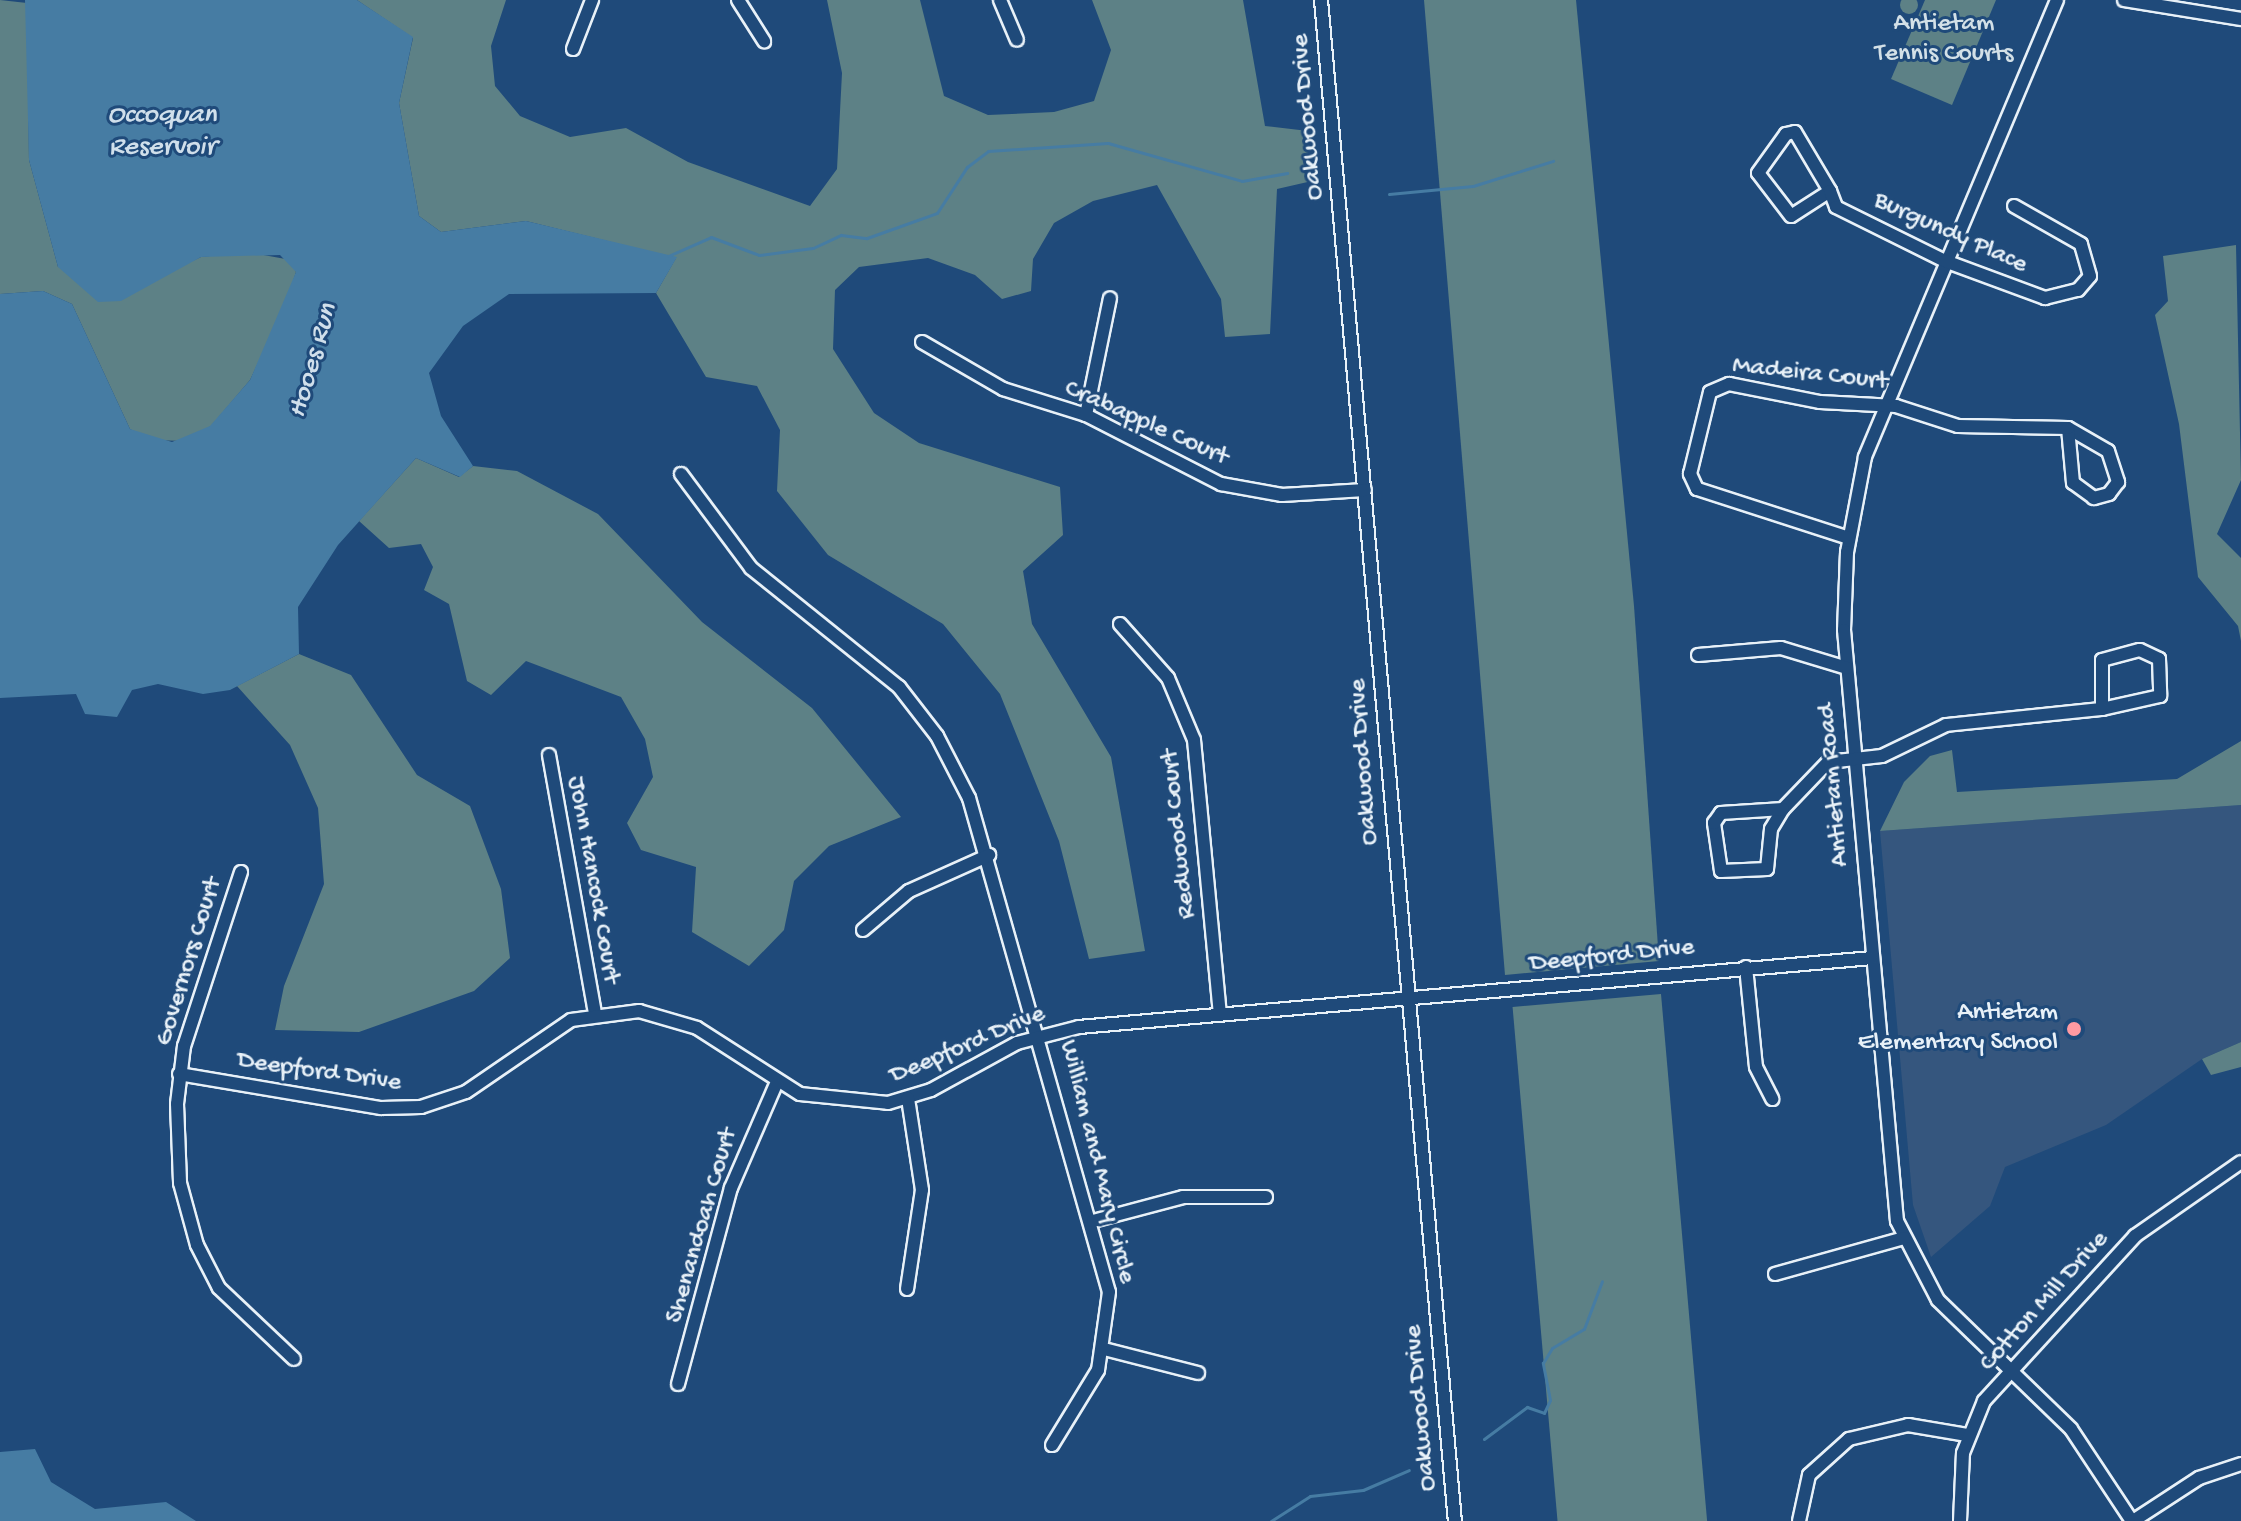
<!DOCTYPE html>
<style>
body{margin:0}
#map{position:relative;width:2241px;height:1521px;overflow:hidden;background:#1f4a7a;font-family:"Gochi Hand",sans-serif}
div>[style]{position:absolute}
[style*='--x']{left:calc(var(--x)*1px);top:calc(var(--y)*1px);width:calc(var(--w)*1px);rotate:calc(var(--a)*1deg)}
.built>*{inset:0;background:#35567e}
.green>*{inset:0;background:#5d8186;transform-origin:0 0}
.round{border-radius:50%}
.water>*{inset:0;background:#467ca3}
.stream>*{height:3px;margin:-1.5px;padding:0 1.5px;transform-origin:1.5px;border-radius:1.5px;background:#467ca3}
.roads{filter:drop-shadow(2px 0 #e8f1f8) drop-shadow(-2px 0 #e8f1f8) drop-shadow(0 2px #e8f1f8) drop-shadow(0 -2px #e8f1f8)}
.minor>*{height:12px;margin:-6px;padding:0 6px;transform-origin:6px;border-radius:6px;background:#1f4a7a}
.dots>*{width:22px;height:22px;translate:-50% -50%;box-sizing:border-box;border:4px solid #1f4a7a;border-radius:50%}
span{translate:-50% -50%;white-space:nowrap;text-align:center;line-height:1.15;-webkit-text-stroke:6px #1f4a7a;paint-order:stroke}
.park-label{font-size:26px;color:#d3e0e7}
.street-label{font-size:26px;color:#e8f1f8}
.poi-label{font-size:26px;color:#e8f1f8}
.right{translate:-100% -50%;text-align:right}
.water-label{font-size:28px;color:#d0dfeb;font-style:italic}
</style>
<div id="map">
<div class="built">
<i style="clip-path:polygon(2241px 805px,2241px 1042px,2202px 1059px,2106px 1125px,2005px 1167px,1990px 1206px,1931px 1257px,1913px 1205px,1880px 831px)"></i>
</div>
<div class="green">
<i class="round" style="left:1900px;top:-4px;width:18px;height:18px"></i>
<i style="clip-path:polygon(0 0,27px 3px,29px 160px,58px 267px,164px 274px,201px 257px,247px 252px,291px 260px,296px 272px,285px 305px,250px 380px,211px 426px,187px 441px,149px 440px,130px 429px,72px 304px,43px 291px,0 294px)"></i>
<i style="clip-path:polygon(357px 0,506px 0,491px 46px,495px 86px,520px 116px,570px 137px,626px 128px,688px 162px,810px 206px,837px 169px,842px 73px,827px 0,920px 0,944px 96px,988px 115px,1054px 112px,1094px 101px,1111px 50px,1092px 0,1243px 0,1265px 126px,1308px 131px,1312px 181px,1277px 189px,1270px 334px,1225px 337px,1221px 299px,1157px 185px,1093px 201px,1054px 223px,1033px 259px,1031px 291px,1002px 299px,975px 275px,928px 258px,859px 267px,835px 290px,833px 349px,874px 413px,919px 443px,1060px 487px,1063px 535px,1023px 571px,1032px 624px,1111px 757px,1145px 951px,1089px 959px,1059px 841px,1000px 694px,943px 624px,828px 555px,777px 491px,780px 430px,757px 386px,706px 377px,656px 293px,676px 258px,526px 221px,441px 232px,419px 216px,399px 103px,413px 38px)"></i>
<i style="clip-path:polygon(1424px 0,1576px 0,1634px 606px,1659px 961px,1505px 975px)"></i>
<i style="clip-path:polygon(1925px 0,1996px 0,1952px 105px,1891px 79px)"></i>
<i style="clip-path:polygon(2236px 245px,2241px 480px,2217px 534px,2241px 558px,2241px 641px,2238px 626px,2198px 577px,2179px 424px,2155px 315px,2168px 301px,2163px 256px)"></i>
<i style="clip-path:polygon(416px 458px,459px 477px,473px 466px,517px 471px,598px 514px,702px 622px,812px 708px,901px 817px,829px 846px,794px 881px,784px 930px,749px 966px,692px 932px,696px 867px,641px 850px,627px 823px,653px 777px,645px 739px,621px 697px,526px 661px,491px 695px,467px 681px,449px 604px,424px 590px,433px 567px,421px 544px,389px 548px,359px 521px)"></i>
<i style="clip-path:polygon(299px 654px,351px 675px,417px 775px,470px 806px,501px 889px,510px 958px,474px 991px,359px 1032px,275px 1030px,284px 986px,324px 884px,318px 808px,290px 745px,237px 686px)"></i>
<i style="clip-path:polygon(2241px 741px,2241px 805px,1880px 831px,1904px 782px,1930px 756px,1952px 750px,1957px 792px,2177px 779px)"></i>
<i style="left:1661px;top:994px;width:529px;height:149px;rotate:85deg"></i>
<i style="clip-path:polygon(2241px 1042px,2241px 1067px,2211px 1075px,2202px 1059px)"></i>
</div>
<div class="water">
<i style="clip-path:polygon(25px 0,357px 0,413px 37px,399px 103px,419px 216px,441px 232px,526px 221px,677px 257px,656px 293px,509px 294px,463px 326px,429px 373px,441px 416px,473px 466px,460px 477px,416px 458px,338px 545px,298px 607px,299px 654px,230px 690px,203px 694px,158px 684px,132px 690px,117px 717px,85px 714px,76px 694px,0 698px,0 294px,43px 291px,72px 304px,130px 429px,172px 442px,210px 426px,250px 380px,296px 272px,280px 255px,201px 257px,121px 301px,98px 302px,58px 267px,29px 160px)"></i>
<i style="clip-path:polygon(35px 1449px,51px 1482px,95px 1509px,166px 1502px,196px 1521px,0 1521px,0 1452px)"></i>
</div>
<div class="stream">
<i style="--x:1389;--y:194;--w:84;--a:-5.4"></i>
<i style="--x:1473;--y:186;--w:84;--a:-17.4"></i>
<i style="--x:668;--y:256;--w:47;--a:-23.8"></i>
<i style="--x:711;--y:237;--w:51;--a:20.6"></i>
<i style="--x:759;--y:255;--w:54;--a:-7.4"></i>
<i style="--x:813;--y:248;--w:31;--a:-25"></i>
<i style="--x:841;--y:235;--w:26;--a:7"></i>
<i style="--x:867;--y:238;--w:74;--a:-19.7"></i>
<i style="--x:937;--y:213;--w:55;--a:-56.9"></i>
<i style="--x:967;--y:167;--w:26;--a:-37"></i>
<i style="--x:988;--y:151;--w:120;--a:-3.8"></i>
<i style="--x:1108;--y:143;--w:139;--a:15.8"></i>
<i style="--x:1242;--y:181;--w:46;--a:-10.1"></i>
<i style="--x:1484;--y:1439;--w:54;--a:-36.7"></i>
<i style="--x:1527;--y:1407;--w:18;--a:19"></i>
<i style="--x:1544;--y:1413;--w:14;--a:-65"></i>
<i style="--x:1550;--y:1400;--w:38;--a:-101"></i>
<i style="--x:1543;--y:1363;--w:17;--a:-59"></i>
<i style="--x:1552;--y:1348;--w:37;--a:-31"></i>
<i style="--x:1584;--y:1329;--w:51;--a:-69.4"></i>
<i style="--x:1271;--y:1521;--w:46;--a:-32.7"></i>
<i style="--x:1310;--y:1496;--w:53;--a:-6.5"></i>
<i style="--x:1363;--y:1490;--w:50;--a:-23.5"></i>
</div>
<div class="roads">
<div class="minor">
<i style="--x:738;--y:0;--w:49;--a:57.6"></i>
<i style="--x:1000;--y:0;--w:43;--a:67"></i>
<i style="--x:1321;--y:0;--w:1527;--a:84.97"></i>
<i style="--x:2057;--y:0;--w:496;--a:112.8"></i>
<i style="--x:1865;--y:457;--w:97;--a:100.7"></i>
<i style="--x:1847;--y:552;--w:78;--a:92.2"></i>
<i style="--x:1844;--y:630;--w:593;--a:84.88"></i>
<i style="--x:1897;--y:1221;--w:89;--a:62.6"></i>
<i style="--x:1938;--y:1300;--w:185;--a:44.1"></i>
<i style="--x:2071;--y:1429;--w:110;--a:56.5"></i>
<i style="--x:2124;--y:0;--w:119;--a:9.2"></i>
<i style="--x:573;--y:49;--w:53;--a:-68.8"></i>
<i style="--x:1795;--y:132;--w:69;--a:59.3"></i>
<i style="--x:1830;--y:191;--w:46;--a:147.3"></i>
<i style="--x:1791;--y:216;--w:54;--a:-127.5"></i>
<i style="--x:1758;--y:173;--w:48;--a:-54.3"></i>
<i style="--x:1786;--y:134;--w:9;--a:-13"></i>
<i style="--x:1830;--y:191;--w:17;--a:69"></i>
<i style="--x:1836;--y:207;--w:122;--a:26.4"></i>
<i style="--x:1945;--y:261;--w:107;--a:20.3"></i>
<i style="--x:2045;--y:298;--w:34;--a:-14"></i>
<i style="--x:2078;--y:290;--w:18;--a:-49"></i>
<i style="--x:2090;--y:276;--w:33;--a:-106"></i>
<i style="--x:2081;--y:244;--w:77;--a:-150.4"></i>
<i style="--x:922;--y:342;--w:94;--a:30.1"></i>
<i style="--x:1003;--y:389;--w:87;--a:17.4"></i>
<i style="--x:1086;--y:415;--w:152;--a:27.1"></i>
<i style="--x:1221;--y:484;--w:62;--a:10.2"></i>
<i style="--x:1282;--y:495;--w:83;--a:-3.4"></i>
<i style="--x:1086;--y:415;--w:119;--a:-78.4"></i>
<i style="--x:2068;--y:428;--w:46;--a:29.9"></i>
<i style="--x:2108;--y:451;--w:33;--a:72"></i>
<i style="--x:2118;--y:482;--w:15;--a:127"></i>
<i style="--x:2109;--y:494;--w:16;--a:165"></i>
<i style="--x:2094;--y:498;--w:26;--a:-144"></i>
<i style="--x:2073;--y:483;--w:55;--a:-95.2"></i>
<i style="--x:681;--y:474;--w:117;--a:53.3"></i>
<i style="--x:751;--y:568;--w:190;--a:38.8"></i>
<i style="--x:899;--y:687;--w:62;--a:52.2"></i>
<i style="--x:937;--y:736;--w:70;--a:62.7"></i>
<i style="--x:969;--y:798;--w:513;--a:74.18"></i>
<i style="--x:1109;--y:1292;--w:79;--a:98"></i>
<i style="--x:1098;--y:1370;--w:88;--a:121.5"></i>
<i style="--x:1849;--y:538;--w:160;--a:-162.1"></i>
<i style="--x:1697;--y:489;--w:17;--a:-115"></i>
<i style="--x:1690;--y:474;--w:84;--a:-76.3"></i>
<i style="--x:1710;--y:392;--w:21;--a:-23"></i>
<i style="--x:1729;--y:384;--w:93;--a:11.2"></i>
<i style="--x:1820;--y:402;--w:76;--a:3"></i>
<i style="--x:1896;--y:406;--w:65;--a:17.9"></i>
<i style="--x:1958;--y:426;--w:110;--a:1"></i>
<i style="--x:1120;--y:624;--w:72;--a:48.4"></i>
<i style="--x:1168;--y:678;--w:67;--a:67.2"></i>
<i style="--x:1194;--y:740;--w:275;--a:84.6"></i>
<i style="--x:2140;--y:650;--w:21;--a:25"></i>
<i style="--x:2159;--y:659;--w:37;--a:88"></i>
<i style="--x:2160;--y:696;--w:59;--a:167.4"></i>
<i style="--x:2102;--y:709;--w:49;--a:-90"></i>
<i style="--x:2102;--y:660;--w:39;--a:-15"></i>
<i style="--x:1698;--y:655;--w:83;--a:-4.8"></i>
<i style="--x:1781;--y:648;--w:69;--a:16.9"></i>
<i style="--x:549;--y:755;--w:262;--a:79.9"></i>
<i style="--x:1783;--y:809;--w:65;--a:-46.2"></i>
<i style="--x:1828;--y:762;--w:54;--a:-6.3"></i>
<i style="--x:1882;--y:756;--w:71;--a:-25.8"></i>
<i style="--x:1946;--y:725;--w:157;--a:-5.9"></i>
<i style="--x:1783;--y:809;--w:23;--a:121"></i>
<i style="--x:1771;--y:829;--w:40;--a:95.7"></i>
<i style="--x:1767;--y:869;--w:46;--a:177.5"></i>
<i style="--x:1721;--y:871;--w:49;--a:-98.3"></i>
<i style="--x:1714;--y:823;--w:12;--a:-55"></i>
<i style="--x:1721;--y:813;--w:62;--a:-3.7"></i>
<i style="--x:241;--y:872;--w:183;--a:108.1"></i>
<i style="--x:184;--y:1046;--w:58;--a:96.9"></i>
<i style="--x:177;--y:1104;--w:79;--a:87.8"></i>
<i style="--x:180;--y:1183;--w:64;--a:74.7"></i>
<i style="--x:197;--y:1245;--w:48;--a:62.9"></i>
<i style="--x:219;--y:1288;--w:103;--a:43.4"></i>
<i style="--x:863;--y:930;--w:60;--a:-40.3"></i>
<i style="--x:909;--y:891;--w:88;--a:-24.2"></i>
<i style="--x:1746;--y:967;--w:100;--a:84.3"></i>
<i style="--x:1756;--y:1067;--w:36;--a:63"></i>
<i style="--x:179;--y:1074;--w:205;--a:9.6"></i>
<i style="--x:381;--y:1108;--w:40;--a:-1.4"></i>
<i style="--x:421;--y:1107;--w:47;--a:-18.4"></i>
<i style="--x:466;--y:1092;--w:127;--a:-34.4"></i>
<i style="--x:571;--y:1020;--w:69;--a:-7.5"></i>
<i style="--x:639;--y:1011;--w:60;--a:16.3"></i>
<i style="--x:697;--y:1028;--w:122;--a:32.7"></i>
<i style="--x:800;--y:1094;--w:88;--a:5.8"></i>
<i style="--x:888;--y:1103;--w:45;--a:-16.8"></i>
<i style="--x:931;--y:1090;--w:98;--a:-28.7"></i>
<i style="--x:1017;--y:1043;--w:64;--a:-14.5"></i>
<i style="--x:1079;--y:1027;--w:796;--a:-4.97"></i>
<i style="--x:1093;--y:1221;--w:93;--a:-14.9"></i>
<i style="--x:1183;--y:1197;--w:83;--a:0"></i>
<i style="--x:1775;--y:1274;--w:134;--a:-15.6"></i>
<i style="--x:907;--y:1289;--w:100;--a:-81.4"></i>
<i style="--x:922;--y:1190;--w:93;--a:-98.7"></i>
<i style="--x:1104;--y:1349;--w:97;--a:14.3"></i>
<i style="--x:678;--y:1384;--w:203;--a:-74.9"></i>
<i style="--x:731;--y:1188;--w:113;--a:-66.6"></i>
<i style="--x:1799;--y:1521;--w:47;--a:-77.7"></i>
<i style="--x:1809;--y:1475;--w:54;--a:-42"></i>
<i style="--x:1849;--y:1439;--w:61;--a:-13.3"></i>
<i style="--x:1908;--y:1425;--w:60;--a:9.6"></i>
<i style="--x:1960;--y:1521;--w:68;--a:-87.5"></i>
<i style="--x:1963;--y:1453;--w:56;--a:-68"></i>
<i style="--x:1984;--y:1401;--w:224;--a:-47.5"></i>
<i style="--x:2135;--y:1236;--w:129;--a:-34.9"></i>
<i style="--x:2133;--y:1521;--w:79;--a:-33.1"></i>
<i style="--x:2199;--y:1478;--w:44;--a:-18.4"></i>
</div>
</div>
<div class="dots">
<i style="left:2074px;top:1029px;background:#ff9aa2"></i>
</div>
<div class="park-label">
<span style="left:1944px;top:40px">Antietam<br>Tennis Courts</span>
</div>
<div class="street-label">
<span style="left:1309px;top:117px;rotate:-95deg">Oakwood Drive</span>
<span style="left:1950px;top:234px;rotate:24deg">Burgundy Place</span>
<span style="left:1810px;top:375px;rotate:6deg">Madeira Court</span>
<span style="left:1146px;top:424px;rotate:24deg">Crabapple Court</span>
<span style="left:1365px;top:762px;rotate:-94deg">Oakwood Drive</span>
<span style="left:1835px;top:785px;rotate:-95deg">Antietam Road</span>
<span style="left:1180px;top:834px;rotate:-96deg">Redwood Court</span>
<span style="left:592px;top:880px;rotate:80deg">John Hancock Court</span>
<span style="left:1612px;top:957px;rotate:-6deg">Deepford Drive</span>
<span style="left:190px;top:962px;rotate:-73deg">Governors Court</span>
<span style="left:968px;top:1046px;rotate:-23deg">Deepford Drive</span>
<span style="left:319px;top:1073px;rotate:8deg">Deepford Drive</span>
<span style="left:1096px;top:1162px;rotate:76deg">William and Mary Circle</span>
<span style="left:703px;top:1226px;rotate:-74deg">Shenandoah Court</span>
<span style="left:2045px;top:1302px;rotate:-48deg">Cotton Mill Drive</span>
<span style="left:1422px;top:1408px;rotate:-95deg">Oakwood Drive</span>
</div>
<div class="poi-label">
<span class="right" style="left:2058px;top:1029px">Antietam<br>Elementary School</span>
</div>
<div class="water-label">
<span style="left:162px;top:132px">Occoquan<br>Reservoir</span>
<span style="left:314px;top:361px;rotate:-74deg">Hooes Run</span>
</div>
</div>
